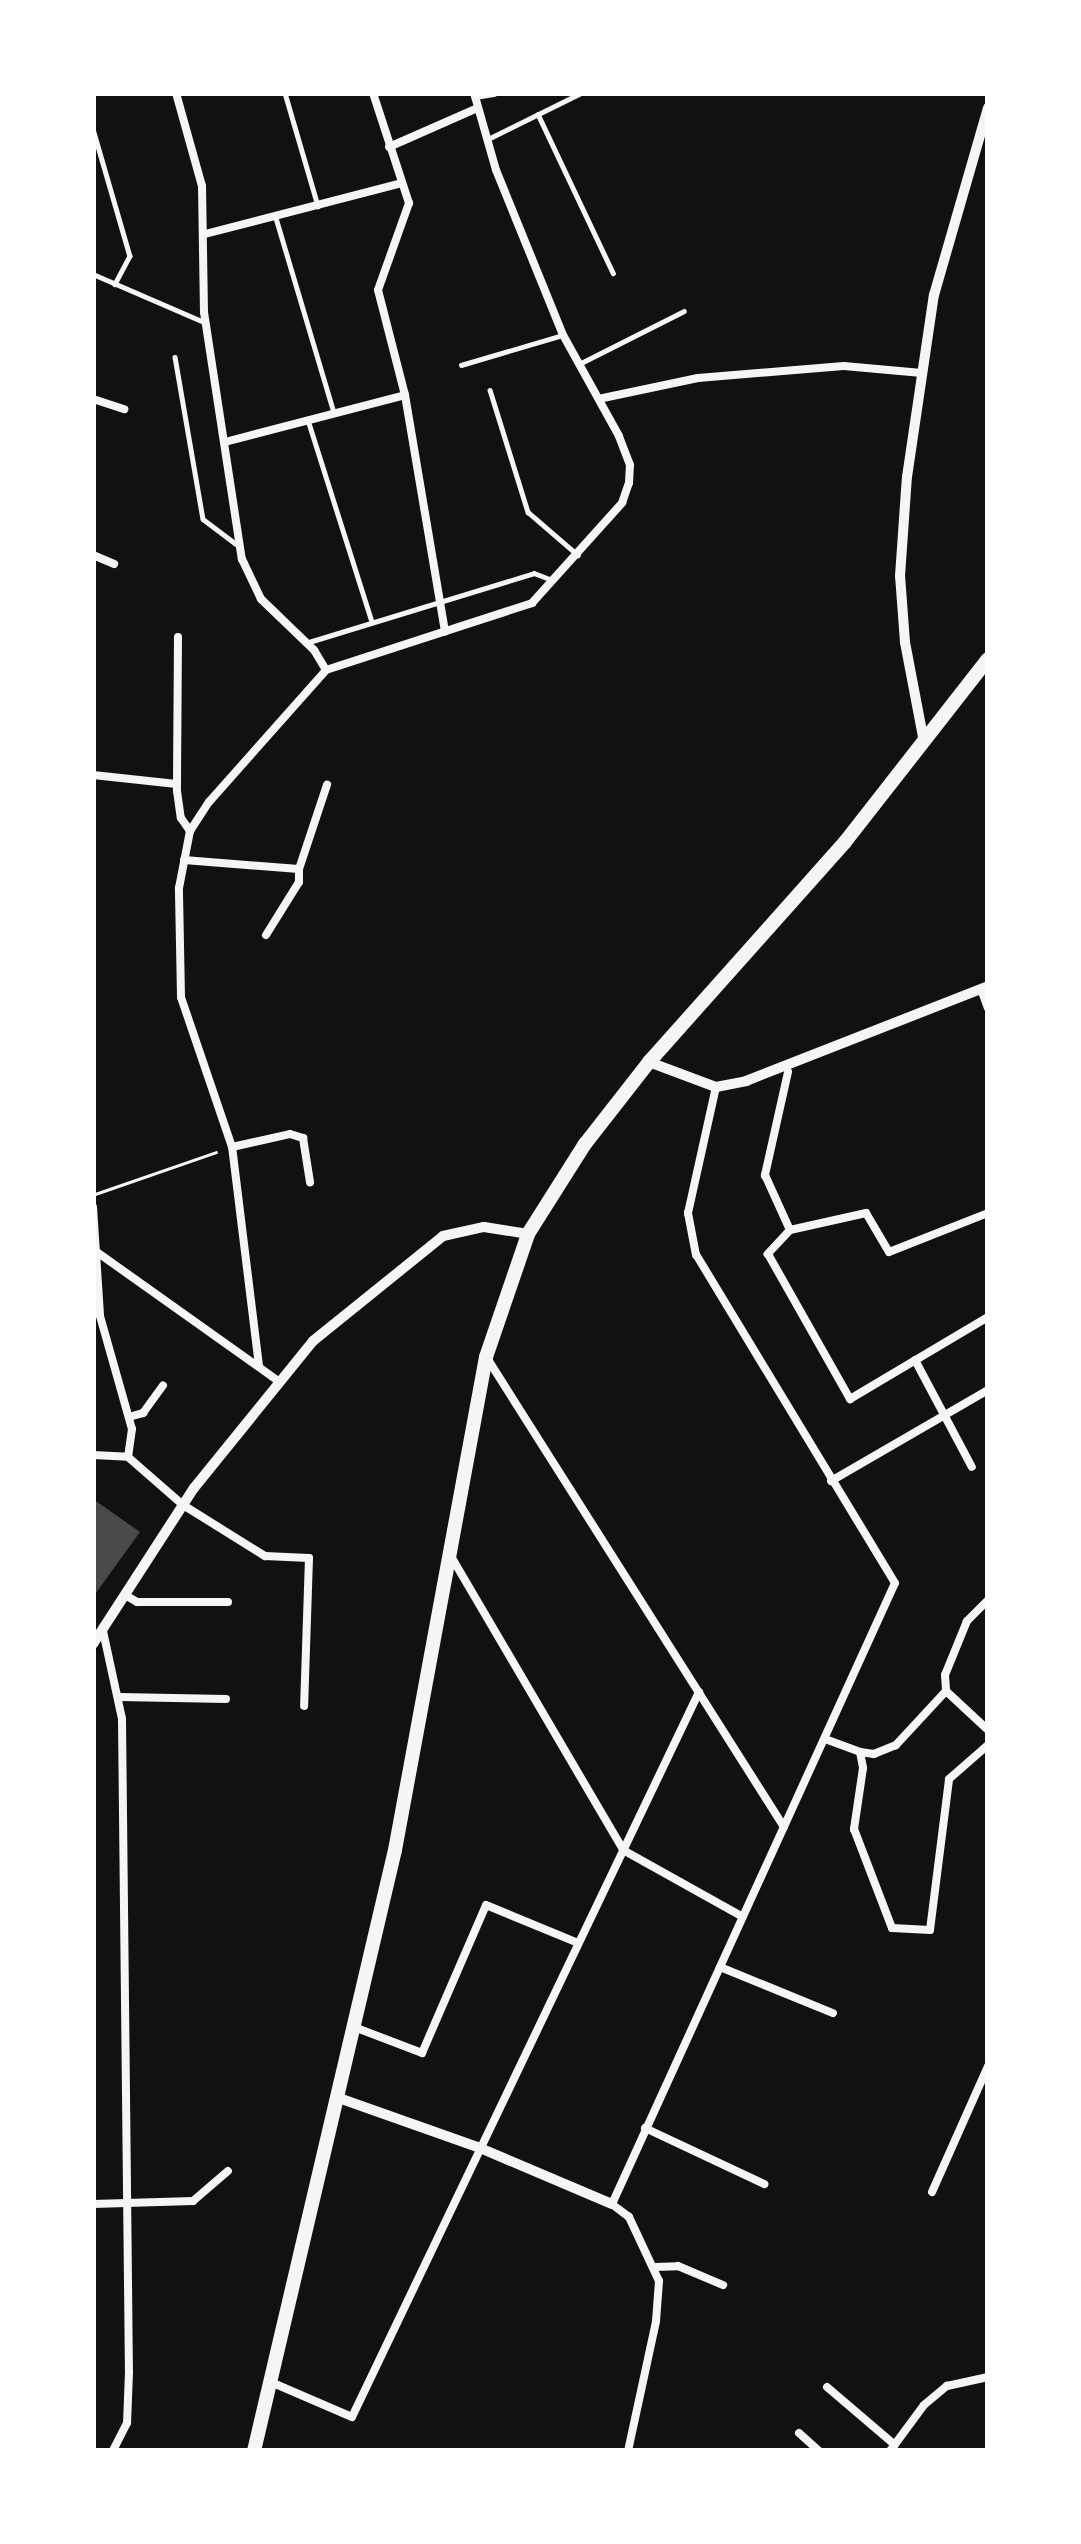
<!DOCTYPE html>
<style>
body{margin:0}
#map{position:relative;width:1081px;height:2544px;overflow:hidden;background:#111;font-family:Merriweather,serif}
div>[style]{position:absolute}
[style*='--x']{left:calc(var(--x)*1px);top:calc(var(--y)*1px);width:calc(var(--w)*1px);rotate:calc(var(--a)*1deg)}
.building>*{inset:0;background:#4a4a4a}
.path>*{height:3px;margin:-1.5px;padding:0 1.5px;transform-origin:1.5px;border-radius:1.5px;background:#f5f5f5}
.service>*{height:4.5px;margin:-2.25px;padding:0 2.25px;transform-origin:2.25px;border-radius:2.25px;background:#f5f5f5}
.minor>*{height:8px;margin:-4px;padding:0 4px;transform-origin:4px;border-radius:4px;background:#f5f5f5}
.tertiary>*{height:10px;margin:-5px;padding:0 5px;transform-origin:5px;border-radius:5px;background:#f5f5f5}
.primary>*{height:14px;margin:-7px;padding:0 7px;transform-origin:7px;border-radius:7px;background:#f5f5f5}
span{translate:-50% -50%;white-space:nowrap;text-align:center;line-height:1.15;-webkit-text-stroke:9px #fff;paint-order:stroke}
.frame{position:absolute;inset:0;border:96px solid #fff;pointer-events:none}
</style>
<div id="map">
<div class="building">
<i style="clip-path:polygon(93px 1499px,140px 1532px,93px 1597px)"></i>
</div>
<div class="path">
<i style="--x:95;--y:1194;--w:128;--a:-19.1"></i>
</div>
<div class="service">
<i style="--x:285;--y:93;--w:118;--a:73.7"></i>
<i style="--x:538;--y:114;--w:176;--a:64.7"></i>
<i style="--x:93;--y:129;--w:132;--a:73.8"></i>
<i style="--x:130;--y:256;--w:32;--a:118"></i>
<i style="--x:486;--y:140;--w:106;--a:-26.3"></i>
<i style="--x:276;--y:218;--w:203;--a:73.4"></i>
<i style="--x:93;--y:274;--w:123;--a:23.4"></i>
<i style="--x:175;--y:357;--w:164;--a:80.2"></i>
<i style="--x:203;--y:519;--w:46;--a:37.1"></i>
<i style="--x:581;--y:363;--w:115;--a:-26.8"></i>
<i style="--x:461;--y:365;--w:106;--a:-16.4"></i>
<i style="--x:490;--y:390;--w:128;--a:72.7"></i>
<i style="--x:528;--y:512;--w:66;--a:40.7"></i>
<i style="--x:308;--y:420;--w:209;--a:72.4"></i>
<i style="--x:309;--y:642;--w:235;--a:-17"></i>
<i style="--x:534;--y:573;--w:17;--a:21"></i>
</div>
<div class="minor">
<i style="--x:176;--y:93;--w:97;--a:74.4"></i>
<i style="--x:202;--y:186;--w:126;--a:89.1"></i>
<i style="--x:204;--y:312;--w:250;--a:81.3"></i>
<i style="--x:242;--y:559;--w:44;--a:64.6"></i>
<i style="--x:261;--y:599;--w:74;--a:43.9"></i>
<i style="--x:314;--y:650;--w:23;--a:59"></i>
<i style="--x:373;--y:93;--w:116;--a:71.9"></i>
<i style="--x:409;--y:203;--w:92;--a:109.6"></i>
<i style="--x:378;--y:290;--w:108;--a:75.6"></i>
<i style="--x:405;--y:395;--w:240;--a:80.4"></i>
<i style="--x:475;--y:96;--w:19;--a:-9"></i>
<i style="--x:389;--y:147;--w:94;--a:-23.8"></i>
<i style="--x:205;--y:234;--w:203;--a:-14.5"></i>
<i style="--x:603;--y:398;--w:97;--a:-11.9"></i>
<i style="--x:698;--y:378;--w:146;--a:-4.7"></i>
<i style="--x:844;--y:366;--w:78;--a:5.1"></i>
<i style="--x:93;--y:399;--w:33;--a:18"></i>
<i style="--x:225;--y:442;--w:186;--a:-14.6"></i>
<i style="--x:93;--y:555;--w:23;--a:23"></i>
<i style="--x:178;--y:637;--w:154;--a:90.4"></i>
<i style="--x:177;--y:791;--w:27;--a:82"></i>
<i style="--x:181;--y:818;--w:16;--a:55"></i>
<i style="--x:93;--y:775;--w:84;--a:6.1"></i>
<i style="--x:184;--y:860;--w:115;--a:4.5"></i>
<i style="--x:299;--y:869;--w:89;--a:-71.6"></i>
<i style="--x:266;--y:935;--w:62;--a:-58.1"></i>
<i style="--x:299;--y:882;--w:13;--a:-90"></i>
<i style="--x:981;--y:989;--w:20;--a:70"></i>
<i style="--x:788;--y:1072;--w:106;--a:102.6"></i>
<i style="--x:765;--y:1175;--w:60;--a:65.6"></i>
<i style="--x:790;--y:1230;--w:33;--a:133"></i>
<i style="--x:768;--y:1254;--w:167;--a:60.5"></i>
<i style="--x:850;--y:1399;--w:161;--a:-30.7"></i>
<i style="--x:232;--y:1147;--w:59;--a:-12.6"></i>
<i style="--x:290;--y:1134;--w:14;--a:17"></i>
<i style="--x:303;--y:1138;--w:45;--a:81"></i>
<i style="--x:93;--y:1207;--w:109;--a:86.3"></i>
<i style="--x:100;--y:1316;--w:117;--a:74.2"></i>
<i style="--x:132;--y:1429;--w:28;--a:98"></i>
<i style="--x:790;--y:1230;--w:78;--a:-12.6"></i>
<i style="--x:866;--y:1213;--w:45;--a:59.5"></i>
<i style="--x:889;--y:1252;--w:106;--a:-21.5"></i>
<i style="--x:94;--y:1250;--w:226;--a:35.4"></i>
<i style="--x:487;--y:1358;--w:555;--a:57.66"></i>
<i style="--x:915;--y:1360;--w:121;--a:62"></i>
<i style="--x:259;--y:1366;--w:221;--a:-97"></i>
<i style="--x:232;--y:1147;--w:158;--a:-108.8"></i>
<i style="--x:181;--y:997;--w:109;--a:-91.1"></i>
<i style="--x:179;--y:888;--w:58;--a:-79.1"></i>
<i style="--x:190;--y:831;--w:35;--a:-57"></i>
<i style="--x:209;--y:802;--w:176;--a:-48.4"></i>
<i style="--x:326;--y:670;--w:217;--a:-18"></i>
<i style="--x:532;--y:603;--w:135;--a:-48"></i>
<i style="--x:622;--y:503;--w:21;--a:-71"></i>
<i style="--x:629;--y:483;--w:18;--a:-87"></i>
<i style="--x:630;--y:465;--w:31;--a:-111"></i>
<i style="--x:619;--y:436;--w:115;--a:-119"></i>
<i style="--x:563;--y:335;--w:178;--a:-112.1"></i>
<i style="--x:496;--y:170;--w:80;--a:-105.9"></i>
<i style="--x:129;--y:1417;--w:15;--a:-16"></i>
<i style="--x:143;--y:1413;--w:34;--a:-54"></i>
<i style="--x:93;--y:1455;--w:35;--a:3"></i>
<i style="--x:128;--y:1457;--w:73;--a:41.1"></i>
<i style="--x:183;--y:1505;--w:97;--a:31.9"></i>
<i style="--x:265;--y:1556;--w:44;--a:2.6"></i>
<i style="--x:309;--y:1558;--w:148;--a:91.9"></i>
<i style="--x:831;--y:1481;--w:181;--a:-30.1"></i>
<i style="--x:452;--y:1558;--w:338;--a:59.6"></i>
<i style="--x:623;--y:1850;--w:137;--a:29.2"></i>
<i style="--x:125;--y:1595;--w:14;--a:30"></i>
<i style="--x:137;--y:1602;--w:91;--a:0"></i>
<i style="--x:988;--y:1600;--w:30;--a:135"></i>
<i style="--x:967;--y:1621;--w:58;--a:112.2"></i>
<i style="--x:945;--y:1675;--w:16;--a:86"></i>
<i style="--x:946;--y:1691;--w:57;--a:42.9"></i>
<i style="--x:103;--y:1631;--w:90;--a:77.8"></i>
<i style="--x:122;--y:1719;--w:653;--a:89.39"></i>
<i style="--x:129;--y:2372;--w:51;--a:92.2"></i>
<i style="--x:127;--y:2423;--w:31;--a:117"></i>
<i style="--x:946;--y:1691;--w:74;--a:132.8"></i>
<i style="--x:896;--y:1745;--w:24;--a:158"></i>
<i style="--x:874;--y:1754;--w:14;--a:-172"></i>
<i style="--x:860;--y:1752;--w:16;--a:79"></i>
<i style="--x:863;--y:1768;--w:62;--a:98.4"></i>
<i style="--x:854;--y:1829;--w:106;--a:69"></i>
<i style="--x:892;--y:1928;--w:38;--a:3"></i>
<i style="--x:930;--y:1930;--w:152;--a:-82.8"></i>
<i style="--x:949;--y:1779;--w:52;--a:-41.1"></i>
<i style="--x:120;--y:1697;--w:106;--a:1.1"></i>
<i style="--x:825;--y:1739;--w:37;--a:20"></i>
<i style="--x:720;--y:1967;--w:122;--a:22.2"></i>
<i style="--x:354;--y:2027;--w:73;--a:20.9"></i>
<i style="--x:422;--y:2053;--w:161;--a:-66.6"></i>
<i style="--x:486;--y:1905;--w:100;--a:22.4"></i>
<i style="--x:645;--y:2128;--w:132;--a:25.2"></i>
<i style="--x:932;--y:2192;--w:138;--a:-66"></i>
<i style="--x:93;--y:2204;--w:100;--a:-1.7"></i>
<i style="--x:193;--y:2201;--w:46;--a:-40.6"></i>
<i style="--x:654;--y:2267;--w:24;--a:-2"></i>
<i style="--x:678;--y:2266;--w:49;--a:22.9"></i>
<i style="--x:273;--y:2383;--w:86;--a:23.3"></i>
<i style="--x:352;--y:2417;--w:804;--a:-64.42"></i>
<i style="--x:827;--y:2387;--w:89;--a:40.5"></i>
<i style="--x:799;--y:2433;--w:27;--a:42"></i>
<i style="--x:628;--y:2451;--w:133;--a:-77.8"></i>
<i style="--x:656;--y:2321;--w:40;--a:-85.7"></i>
<i style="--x:659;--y:2281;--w:71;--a:-115.1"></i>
<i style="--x:629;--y:2217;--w:21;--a:-143"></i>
<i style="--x:612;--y:2204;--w:682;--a:-65.5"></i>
<i style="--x:895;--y:1583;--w:384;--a:-121.2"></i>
<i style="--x:696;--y:1255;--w:43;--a:-100.8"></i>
<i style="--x:688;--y:1213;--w:129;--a:-77.5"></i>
<i style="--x:890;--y:2451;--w:57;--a:-53.5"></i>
<i style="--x:924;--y:2405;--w:30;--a:-40"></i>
<i style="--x:947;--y:2386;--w:42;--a:-12.4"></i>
</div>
<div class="tertiary">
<i style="--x:924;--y:742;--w:102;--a:-100.8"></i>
<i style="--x:905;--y:642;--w:66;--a:-94.3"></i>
<i style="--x:900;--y:576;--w:99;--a:-86"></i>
<i style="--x:907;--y:477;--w:184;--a:-81.6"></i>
<i style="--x:934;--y:295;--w:195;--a:-73.9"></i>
<i style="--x:649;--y:1062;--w:72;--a:20.5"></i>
<i style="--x:716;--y:1087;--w:31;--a:-11"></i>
<i style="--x:746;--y:1081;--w:260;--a:-21.4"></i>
<i style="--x:93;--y:1644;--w:186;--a:-57.1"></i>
<i style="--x:194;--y:1488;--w:189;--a:-51"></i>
<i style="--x:313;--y:1341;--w:167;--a:-38.9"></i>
<i style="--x:443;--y:1236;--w:42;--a:-12.4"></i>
<i style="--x:484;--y:1227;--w:45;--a:9"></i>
<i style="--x:336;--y:2097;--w:153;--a:19.5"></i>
<i style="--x:480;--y:2148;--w:143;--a:23"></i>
</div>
<div class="primary">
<i style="--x:254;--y:2451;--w:617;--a:-76.8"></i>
<i style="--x:395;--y:1850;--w:501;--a:-79.54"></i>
<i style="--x:486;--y:1357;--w:130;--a:-71.1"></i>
<i style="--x:528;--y:1234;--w:107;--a:-57.7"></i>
<i style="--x:585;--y:1144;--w:104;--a:-52"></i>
<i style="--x:649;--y:1062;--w:295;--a:-48.3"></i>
<i style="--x:845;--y:842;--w:232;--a:-52"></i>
</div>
<div class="frame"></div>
</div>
